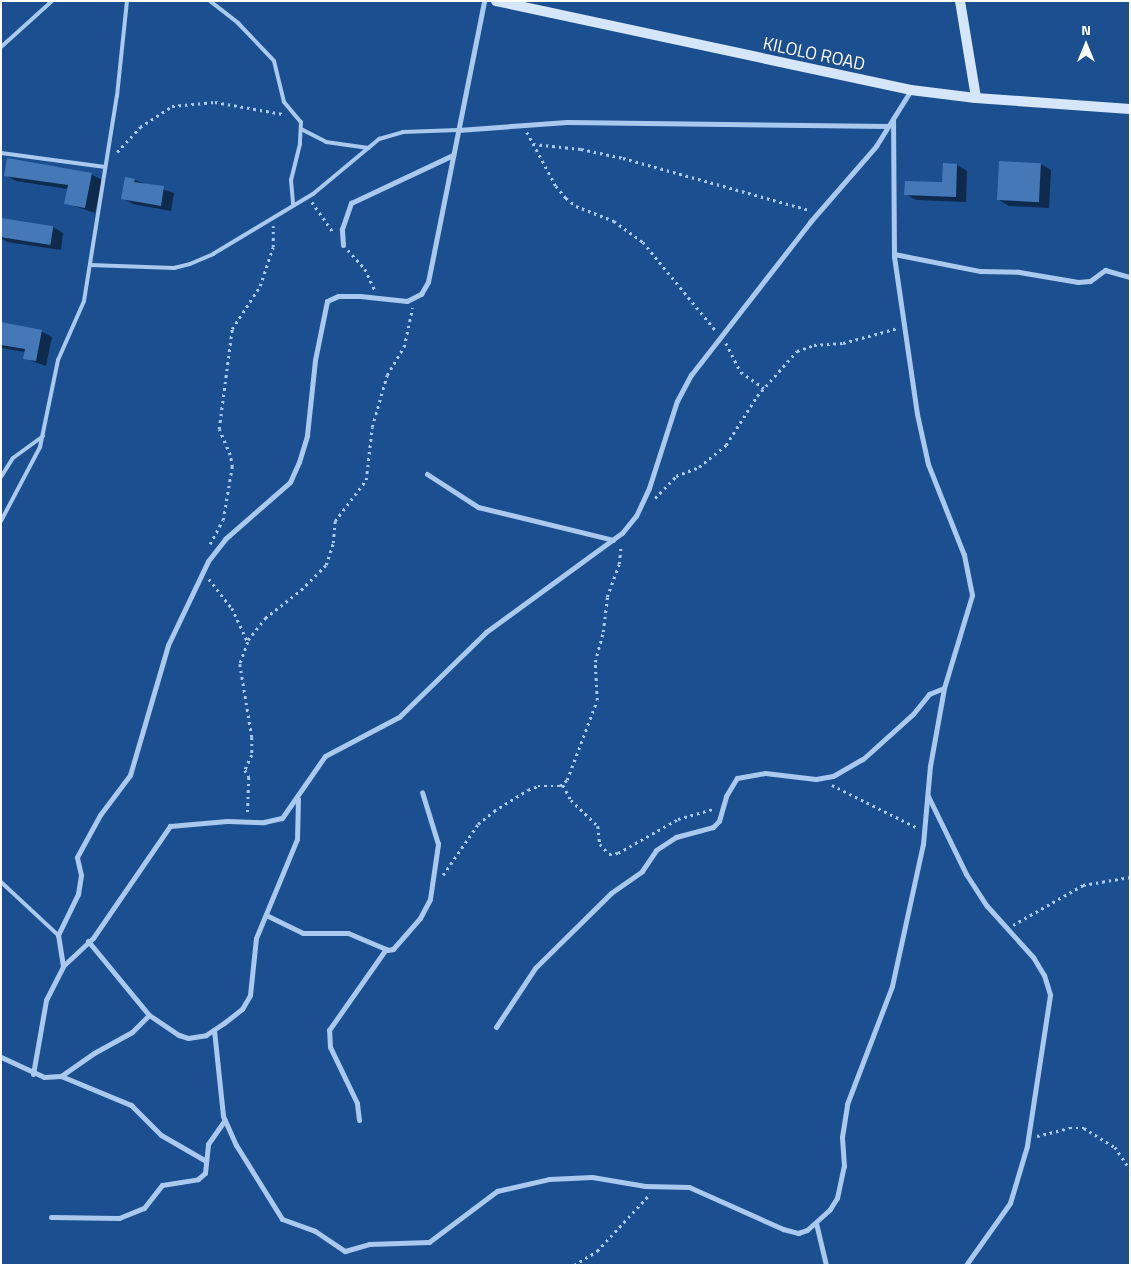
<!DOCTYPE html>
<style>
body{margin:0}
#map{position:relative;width:1131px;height:1266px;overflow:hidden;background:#1b4f8f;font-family:"Titillium Web",sans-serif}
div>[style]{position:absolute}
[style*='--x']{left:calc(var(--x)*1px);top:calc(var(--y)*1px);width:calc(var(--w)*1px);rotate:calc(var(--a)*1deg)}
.shadow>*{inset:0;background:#0007}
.building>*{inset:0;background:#4478b7;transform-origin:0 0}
.path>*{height:2.5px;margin-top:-1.25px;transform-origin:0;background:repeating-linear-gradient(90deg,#a9c9ee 0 2.5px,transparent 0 6.5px)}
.lane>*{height:4px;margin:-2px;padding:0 2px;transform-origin:2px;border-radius:2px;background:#a9c9ee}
.street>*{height:5px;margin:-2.5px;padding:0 2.5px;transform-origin:2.5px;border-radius:2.5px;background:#a9c9ee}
.secondary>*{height:10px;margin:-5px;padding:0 5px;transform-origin:5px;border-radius:5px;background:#d6e6fa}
span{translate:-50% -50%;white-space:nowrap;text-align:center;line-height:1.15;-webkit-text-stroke:4px #1b4f8f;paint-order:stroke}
.street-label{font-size:18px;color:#fff}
.frame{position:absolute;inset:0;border:2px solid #fff;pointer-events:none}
.north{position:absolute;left:1061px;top:20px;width:50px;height:50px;-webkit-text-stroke:4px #1b4f8f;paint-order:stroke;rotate:0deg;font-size:14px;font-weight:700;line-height:20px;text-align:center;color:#fff}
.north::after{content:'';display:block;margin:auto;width:18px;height:22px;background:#fff;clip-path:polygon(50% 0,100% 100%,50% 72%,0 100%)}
</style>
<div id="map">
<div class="shadow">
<i style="clip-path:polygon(1041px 164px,1051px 170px,1049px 208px,1009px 206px,999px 200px)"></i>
<i style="clip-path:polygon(944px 165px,957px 165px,967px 171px,966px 202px,916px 200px,906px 194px,943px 184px)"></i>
<i style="clip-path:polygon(91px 174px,102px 180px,95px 213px,65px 203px,68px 189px,16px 181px,6px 175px)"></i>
<i style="clip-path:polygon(134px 180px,174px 193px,171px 211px,133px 204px,123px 198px)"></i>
<i style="clip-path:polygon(1px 220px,53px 227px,63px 233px,61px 250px,7px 242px,1px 238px)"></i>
<i style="clip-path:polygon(1px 324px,41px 331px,52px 337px,46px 366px,24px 358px,26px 352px,1px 348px)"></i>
</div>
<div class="building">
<i style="clip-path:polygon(7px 158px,92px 173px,85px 208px,64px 204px,68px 185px,4px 176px)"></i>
<i style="left:999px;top:161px;width:42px;height:39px;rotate:3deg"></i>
<i style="clip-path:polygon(943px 163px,957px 164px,956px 197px,904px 195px,905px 181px,942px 182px)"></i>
<i style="clip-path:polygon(125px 177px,135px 179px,134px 182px,164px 186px,161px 206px,121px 199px)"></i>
<i style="left:1px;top:218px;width:53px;height:19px;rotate:9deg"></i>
<i style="clip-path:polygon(1px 322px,42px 330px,36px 361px,23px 359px,25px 349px,1px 345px)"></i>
</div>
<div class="path">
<i style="--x:527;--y:132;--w:61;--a:61.8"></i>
<i style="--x:556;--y:186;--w:16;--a:50"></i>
<i style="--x:566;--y:198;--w:13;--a:39"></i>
<i style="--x:576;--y:206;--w:41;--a:21.5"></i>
<i style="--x:614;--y:221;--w:36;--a:36"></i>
<i style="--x:643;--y:242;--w:115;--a:50.6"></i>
<i style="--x:533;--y:144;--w:48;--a:5.9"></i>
<i style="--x:581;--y:149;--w:43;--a:12.1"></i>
<i style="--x:623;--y:158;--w:193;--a:15.6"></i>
<i style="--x:117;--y:152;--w:34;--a:-47"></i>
<i style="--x:140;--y:127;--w:38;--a:-33"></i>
<i style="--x:172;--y:106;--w:43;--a:-5.3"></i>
<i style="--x:215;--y:102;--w:69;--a:10"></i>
<i style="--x:312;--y:202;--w:37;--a:55"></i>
<i style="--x:348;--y:250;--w:25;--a:48"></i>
<i style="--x:365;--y:269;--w:23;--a:65"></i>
<i style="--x:726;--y:343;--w:33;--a:63"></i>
<i style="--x:741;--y:372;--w:28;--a:35"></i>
<i style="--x:655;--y:498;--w:30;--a:-46"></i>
<i style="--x:676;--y:476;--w:25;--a:-21"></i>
<i style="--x:699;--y:467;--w:35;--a:-39"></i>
<i style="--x:726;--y:445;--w:58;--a:-57.7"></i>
<i style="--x:757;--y:396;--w:60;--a:-48.4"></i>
<i style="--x:797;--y:351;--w:18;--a:-19"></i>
<i style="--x:814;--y:345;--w:29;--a:-4"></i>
<i style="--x:843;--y:343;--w:57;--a:-15.3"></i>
<i style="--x:210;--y:544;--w:27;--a:-62"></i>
<i style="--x:223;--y:520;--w:54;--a:-80.4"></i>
<i style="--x:232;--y:467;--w:12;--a:-99"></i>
<i style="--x:230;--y:455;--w:28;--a:-113"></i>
<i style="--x:219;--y:429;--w:101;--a:-82.6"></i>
<i style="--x:232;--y:329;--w:51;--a:-56.9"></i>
<i style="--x:260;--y:286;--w:41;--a:-71.6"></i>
<i style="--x:273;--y:247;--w:21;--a:-90"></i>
<i style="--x:209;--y:579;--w:37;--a:52"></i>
<i style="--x:232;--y:608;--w:38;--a:65"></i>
<i style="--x:248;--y:642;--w:23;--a:110"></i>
<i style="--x:240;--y:664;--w:74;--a:80.7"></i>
<i style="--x:252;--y:737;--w:18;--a:90"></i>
<i style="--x:252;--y:755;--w:17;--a:115"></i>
<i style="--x:245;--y:770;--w:8;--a:60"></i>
<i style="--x:249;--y:777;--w:36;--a:92"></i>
<i style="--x:248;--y:640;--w:28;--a:-52"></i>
<i style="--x:265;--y:618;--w:46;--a:-37.9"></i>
<i style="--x:301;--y:590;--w:35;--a:-45"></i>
<i style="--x:326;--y:565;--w:23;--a:-72"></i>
<i style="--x:333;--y:543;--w:22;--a:-85"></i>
<i style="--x:335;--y:521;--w:51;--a:-52.9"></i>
<i style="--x:366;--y:480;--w:53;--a:-83.5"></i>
<i style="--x:372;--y:427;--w:54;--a:-73.9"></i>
<i style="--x:387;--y:375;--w:33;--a:-59"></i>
<i style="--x:404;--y:347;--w:40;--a:-78"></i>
<i style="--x:563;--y:785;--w:17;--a:62"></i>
<i style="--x:571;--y:800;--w:37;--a:44"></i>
<i style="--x:598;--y:826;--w:18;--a:84"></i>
<i style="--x:600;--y:844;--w:13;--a:48"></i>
<i style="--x:609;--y:854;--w:9;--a:-6"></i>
<i style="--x:618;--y:853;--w:69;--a:-29.5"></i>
<i style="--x:678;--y:819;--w:36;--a:-16"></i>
<i style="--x:832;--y:785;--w:94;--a:26.6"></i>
<i style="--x:443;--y:875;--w:62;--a:-55.5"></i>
<i style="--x:478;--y:824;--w:21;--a:-39"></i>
<i style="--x:494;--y:811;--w:40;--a:-32"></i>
<i style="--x:528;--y:790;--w:11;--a:-22"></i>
<i style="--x:538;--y:786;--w:22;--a:0"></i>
<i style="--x:560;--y:786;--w:9;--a:-41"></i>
<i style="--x:567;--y:780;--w:85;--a:-69.4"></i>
<i style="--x:597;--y:700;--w:38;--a:-93"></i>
<i style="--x:595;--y:662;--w:31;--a:-75"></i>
<i style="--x:603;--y:632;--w:35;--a:-83"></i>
<i style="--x:607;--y:597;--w:35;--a:-70"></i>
<i style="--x:619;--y:564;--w:19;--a:-84"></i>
<i style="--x:1013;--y:925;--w:81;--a:-29.7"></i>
<i style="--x:1083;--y:885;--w:48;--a:-9.7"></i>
<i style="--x:1037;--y:1136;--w:33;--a:-14"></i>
<i style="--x:1069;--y:1128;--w:15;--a:0"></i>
<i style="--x:1084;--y:1128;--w:36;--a:32"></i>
<i style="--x:1115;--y:1147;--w:27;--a:56"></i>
<i style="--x:574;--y:1265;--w:27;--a:-31"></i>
<i style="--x:597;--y:1251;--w:78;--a:-47.1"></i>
</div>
<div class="lane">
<i style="--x:210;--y:1;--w:36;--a:38"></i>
<i style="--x:238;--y:23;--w:52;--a:46.5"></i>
<i style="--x:274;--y:61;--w:42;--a:76.3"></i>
<i style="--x:284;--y:102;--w:26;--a:50"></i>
<i style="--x:301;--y:122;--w:22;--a:93"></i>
<i style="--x:300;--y:144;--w:37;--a:104"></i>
<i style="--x:291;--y:180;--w:25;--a:85"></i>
<i style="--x:1;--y:47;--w:69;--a:-42"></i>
<i style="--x:301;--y:129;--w:28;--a:27"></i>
<i style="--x:326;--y:142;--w:43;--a:7.9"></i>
<i style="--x:1;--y:153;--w:105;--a:7.7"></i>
<i style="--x:90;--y:265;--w:84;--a:2"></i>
<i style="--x:174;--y:268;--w:16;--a:-14"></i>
<i style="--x:190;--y:264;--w:25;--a:-23"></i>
<i style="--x:213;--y:254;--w:117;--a:-31"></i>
<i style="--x:313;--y:194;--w:86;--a:-39.8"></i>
<i style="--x:379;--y:139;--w:25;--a:-16"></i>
<i style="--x:403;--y:132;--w:55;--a:-2.1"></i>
<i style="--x:1;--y:477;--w:22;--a:-58"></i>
<i style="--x:13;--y:458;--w:37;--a:-36"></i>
<i style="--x:1;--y:521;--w:84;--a:-62.2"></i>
<i style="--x:40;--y:447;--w:89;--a:-78.3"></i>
<i style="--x:58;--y:360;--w:64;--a:-66.2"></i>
<i style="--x:84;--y:301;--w:208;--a:-80.9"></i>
<i style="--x:117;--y:96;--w:96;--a:-84"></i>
<i style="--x:1;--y:882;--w:78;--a:42.9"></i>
</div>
<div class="street">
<i style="--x:458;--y:130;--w:109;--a:-4.2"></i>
<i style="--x:567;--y:122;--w:321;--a:0.7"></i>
<i style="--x:343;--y:245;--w:16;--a:-94"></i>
<i style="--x:342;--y:229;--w:28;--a:-71"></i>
<i style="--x:351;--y:203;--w:113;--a:-25.2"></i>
<i style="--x:894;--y:254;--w:88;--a:11.2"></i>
<i style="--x:980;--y:271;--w:39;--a:1"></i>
<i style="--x:1019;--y:272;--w:60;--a:9.6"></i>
<i style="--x:1078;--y:282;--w:12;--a:-5"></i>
<i style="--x:1090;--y:281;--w:19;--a:-36"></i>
<i style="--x:1105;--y:270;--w:26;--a:16"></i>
<i style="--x:427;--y:474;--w:61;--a:32.9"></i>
<i style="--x:478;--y:507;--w:139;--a:13.7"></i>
<i style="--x:928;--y:796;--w:87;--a:64"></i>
<i style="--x:966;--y:874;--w:38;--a:57"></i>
<i style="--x:987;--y:906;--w:69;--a:48"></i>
<i style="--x:1033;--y:957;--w:21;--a:59"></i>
<i style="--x:1044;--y:975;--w:21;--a:73"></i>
<i style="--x:1050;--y:995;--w:153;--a:98.7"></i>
<i style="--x:1027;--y:1146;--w:59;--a:106.6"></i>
<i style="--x:1010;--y:1203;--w:76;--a:125.4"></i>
<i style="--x:266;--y:915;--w:41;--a:25.9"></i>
<i style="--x:303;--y:933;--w:45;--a:0"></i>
<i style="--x:348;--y:933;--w:43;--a:23"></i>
<i style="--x:388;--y:950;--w:5;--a:-11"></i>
<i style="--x:393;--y:949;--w:41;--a:-48.9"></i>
<i style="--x:420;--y:918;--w:21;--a:-62"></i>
<i style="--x:430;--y:899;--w:56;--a:-81.7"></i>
<i style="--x:438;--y:844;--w:54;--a:-107.1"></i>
<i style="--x:88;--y:941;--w:96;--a:50.5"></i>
<i style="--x:149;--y:1015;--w:36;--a:34"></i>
<i style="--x:179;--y:1035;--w:9;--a:18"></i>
<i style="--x:188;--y:1038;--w:18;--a:-9"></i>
<i style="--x:206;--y:1035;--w:22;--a:-34"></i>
<i style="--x:224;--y:1023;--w:23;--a:-38"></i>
<i style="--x:242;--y:1009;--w:16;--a:-60"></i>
<i style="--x:250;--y:995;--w:57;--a:-84"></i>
<i style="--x:256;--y:938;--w:107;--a:-67.5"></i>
<i style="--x:297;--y:839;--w:40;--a:-88.6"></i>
<i style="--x:63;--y:966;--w:31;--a:-99"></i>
<i style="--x:58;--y:935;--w:46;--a:-64"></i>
<i style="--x:78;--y:894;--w:19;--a:-81"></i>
<i style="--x:81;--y:875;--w:18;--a:-103"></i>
<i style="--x:77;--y:857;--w:48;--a:-61.3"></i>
<i style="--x:100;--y:815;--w:50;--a:-53.1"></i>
<i style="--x:130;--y:775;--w:135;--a:-73.7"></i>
<i style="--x:168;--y:645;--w:93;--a:-64.5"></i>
<i style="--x:208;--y:561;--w:28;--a:-52"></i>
<i style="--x:225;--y:539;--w:86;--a:-41.2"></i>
<i style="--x:290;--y:482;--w:22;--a:-66"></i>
<i style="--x:299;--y:462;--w:28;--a:-73"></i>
<i style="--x:307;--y:435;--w:75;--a:-83.9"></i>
<i style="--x:315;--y:360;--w:60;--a:-78.5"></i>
<i style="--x:327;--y:301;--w:12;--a:-24"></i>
<i style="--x:338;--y:296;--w:22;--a:0"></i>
<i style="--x:360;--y:296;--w:47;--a:6.1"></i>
<i style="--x:407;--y:301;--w:16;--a:-27"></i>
<i style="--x:421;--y:294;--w:14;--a:-60"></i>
<i style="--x:428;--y:282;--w:287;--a:-78.7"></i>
<i style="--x:496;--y:1027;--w:71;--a:-56.5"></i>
<i style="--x:535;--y:968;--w:107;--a:-44.6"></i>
<i style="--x:611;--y:893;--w:38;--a:-35"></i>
<i style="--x:642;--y:871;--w:25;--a:-56"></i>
<i style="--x:656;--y:850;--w:24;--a:-33"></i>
<i style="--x:676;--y:837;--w:38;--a:-15"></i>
<i style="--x:713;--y:827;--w:8;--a:-45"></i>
<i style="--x:719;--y:821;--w:26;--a:-74"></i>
<i style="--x:726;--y:796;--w:21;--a:-59"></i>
<i style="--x:737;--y:778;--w:28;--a:-10"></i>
<i style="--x:765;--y:773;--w:51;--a:6.7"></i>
<i style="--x:816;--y:779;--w:17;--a:-10"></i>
<i style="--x:833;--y:776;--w:34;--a:-30"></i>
<i style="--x:863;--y:759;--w:67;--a:-42"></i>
<i style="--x:913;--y:714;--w:26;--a:-51"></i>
<i style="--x:929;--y:694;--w:16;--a:-22"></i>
<i style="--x:214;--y:1030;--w:86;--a:84"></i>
<i style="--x:223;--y:1116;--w:32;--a:66"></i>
<i style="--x:236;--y:1145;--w:87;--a:58.1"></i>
<i style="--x:282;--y:1219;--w:35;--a:20"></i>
<i style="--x:315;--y:1231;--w:36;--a:34"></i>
<i style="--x:345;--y:1251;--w:25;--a:-16"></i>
<i style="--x:369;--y:1244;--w:60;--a:-1.9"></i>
<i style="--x:429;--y:1242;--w:85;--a:-36.9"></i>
<i style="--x:497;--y:1191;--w:53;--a:-13"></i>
<i style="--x:549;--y:1179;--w:43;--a:-2.7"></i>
<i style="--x:592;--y:1177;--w:54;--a:9.6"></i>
<i style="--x:645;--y:1186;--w:44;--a:1.3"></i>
<i style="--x:689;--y:1187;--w:103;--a:24.1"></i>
<i style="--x:783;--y:1229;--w:16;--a:15"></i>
<i style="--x:798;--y:1233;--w:9;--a:-18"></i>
<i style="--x:807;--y:1230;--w:31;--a:-42"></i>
<i style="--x:830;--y:1209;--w:13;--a:-58"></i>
<i style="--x:837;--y:1198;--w:33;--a:-78"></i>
<i style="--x:844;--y:1166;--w:29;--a:-94"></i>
<i style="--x:842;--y:1137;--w:33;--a:-81"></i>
<i style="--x:847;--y:1104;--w:126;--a:-69.1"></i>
<i style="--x:892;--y:986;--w:145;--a:-77.7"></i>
<i style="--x:923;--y:844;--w:78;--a:-84.9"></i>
<i style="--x:930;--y:766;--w:79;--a:-79.8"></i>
<i style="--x:944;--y:688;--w:97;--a:-73.2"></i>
<i style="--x:972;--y:595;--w:41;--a:-101.3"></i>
<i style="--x:964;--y:555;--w:98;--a:-111.6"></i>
<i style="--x:928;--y:464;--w:51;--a:-102.4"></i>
<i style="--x:917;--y:414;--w:159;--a:-98.3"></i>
<i style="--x:894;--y:257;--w:138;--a:-90.4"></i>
<i style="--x:1;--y:1057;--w:47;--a:24.9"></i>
<i style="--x:44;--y:1077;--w:17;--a:-3"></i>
<i style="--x:61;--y:1076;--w:40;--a:-34.9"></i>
<i style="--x:94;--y:1053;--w:43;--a:-28.9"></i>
<i style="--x:132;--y:1032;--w:24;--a:-45"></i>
<i style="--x:33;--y:1074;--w:75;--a:-80"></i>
<i style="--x:46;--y:1000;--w:38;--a:-63"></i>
<i style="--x:63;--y:966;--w:41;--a:-43"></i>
<i style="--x:93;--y:938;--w:136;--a:-55.5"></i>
<i style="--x:170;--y:826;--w:57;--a:-5"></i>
<i style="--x:227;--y:821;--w:37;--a:2"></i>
<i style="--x:264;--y:822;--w:18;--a:-13"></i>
<i style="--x:282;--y:818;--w:75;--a:-55.3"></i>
<i style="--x:325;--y:756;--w:84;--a:-27.8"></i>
<i style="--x:399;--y:717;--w:122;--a:-44.3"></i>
<i style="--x:486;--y:632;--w:168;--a:-36.1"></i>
<i style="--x:622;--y:533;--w:22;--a:-51"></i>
<i style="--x:636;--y:516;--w:31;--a:-65"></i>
<i style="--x:649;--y:488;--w:91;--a:-72.2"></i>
<i style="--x:677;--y:401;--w:30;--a:-62"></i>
<i style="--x:691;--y:375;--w:194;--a:-52.1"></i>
<i style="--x:810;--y:222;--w:101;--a:-49"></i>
<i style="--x:876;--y:146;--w:66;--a:-58"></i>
<i style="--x:61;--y:1076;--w:76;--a:22.5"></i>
<i style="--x:131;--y:1105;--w:42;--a:45"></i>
<i style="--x:161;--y:1135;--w:52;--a:30"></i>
<i style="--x:359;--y:1120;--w:17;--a:-97"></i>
<i style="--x:357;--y:1103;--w:62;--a:-115.7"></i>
<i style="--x:330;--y:1047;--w:17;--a:-93"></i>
<i style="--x:329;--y:1030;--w:99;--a:-54.9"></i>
<i style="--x:51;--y:1217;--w:68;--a:0.8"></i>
<i style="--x:119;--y:1218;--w:27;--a:-22"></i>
<i style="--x:144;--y:1208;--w:29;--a:-52"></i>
<i style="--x:162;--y:1185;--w:36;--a:-9"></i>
<i style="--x:198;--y:1179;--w:9;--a:-41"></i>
<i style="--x:205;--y:1173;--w:29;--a:-84"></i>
<i style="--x:208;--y:1144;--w:29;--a:-55"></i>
<i style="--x:816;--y:1223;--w:43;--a:76.6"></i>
</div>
<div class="secondary">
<i style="--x:496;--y:1;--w:424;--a:12.1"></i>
<i style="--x:911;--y:90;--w:65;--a:7"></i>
<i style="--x:976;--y:98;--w:154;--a:4.1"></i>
<i style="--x:960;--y:1;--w:98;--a:80.6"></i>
</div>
<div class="street-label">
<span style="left:814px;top:54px;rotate:12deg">KILOLO ROAD</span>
</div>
<div class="frame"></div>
<div class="north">N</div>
</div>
